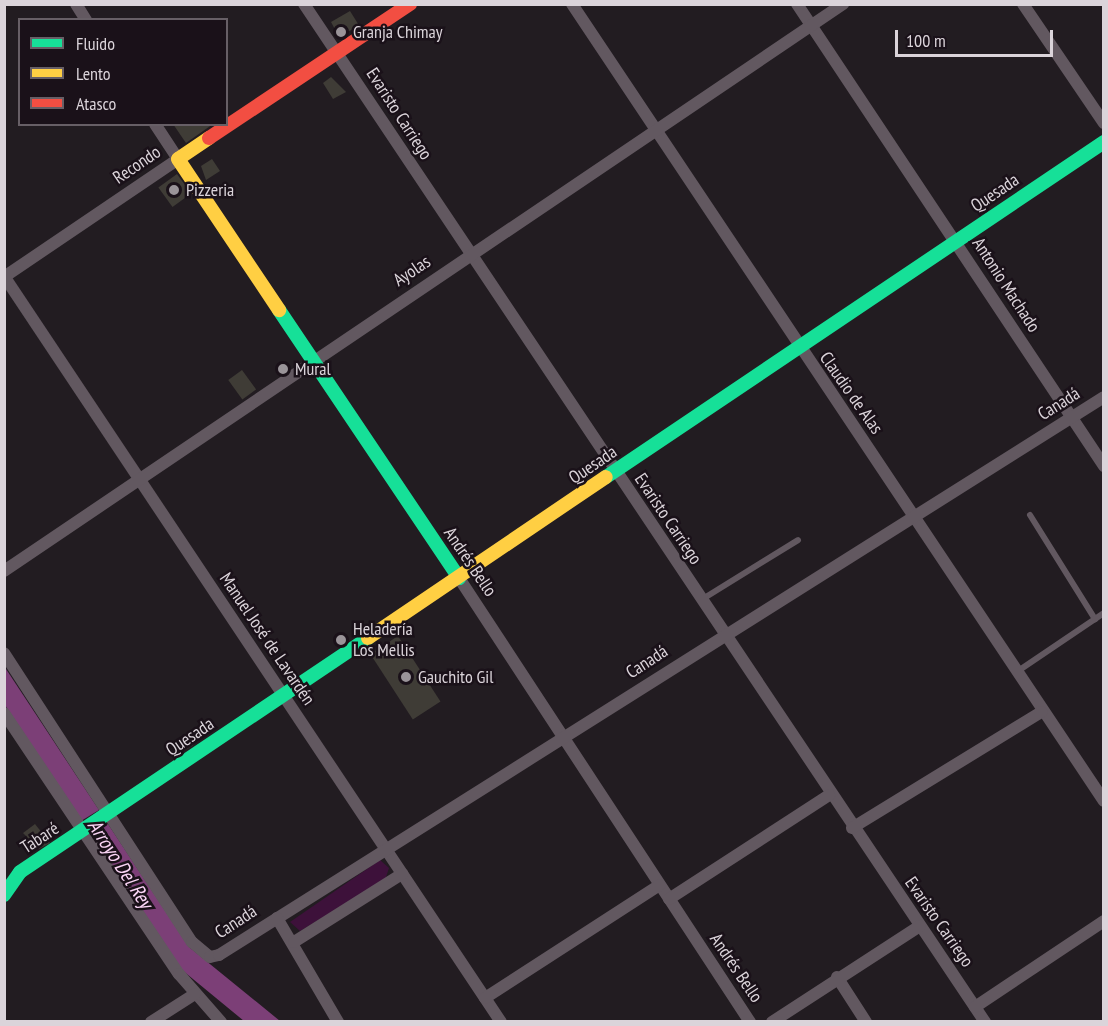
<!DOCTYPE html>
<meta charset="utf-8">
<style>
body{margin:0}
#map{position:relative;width:1108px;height:1026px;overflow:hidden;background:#221c21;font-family:"PT Sans Narrow",sans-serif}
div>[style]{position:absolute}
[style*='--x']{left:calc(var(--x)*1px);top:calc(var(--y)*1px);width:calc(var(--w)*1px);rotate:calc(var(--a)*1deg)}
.green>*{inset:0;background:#3d113a}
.water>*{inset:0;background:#7c3f77}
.building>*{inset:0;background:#3f3c36;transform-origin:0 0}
.lane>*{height:6px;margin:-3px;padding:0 3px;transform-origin:3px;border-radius:3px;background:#625860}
.street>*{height:12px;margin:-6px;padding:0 6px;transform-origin:6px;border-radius:6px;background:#625860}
.fast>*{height:14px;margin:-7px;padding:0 7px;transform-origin:7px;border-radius:7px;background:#16e098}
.slow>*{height:14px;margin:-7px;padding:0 7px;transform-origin:7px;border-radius:7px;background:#ffcf43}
.jam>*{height:14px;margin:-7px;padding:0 7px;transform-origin:7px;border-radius:7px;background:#f24e42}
.dots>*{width:16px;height:16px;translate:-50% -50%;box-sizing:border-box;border:3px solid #1a1119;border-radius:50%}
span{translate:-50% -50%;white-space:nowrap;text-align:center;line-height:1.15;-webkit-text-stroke:5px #1a1119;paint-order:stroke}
.poi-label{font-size:18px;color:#dbd4da}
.left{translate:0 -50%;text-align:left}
.street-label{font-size:18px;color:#dbd4da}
.water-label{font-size:20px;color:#fbd5f6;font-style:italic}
.frame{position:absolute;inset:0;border:6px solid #dbd4da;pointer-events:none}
.legend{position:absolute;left:18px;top:18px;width:210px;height:108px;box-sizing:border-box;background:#1a1119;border:2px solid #675f66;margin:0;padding:8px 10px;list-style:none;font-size:18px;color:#dbd4da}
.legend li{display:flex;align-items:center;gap:12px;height:30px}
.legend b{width:30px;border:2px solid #675f66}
.scale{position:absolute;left:895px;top:30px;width:158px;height:27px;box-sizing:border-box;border:3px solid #dbd4da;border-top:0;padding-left:8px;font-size:18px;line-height:21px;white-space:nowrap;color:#dbd4da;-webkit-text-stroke:4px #1a1119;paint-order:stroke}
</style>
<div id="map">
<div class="green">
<i style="clip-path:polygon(380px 860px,389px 868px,385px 880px,300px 931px,290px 922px)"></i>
</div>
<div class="water">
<i style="clip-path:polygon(4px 666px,99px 810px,81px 821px,5px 705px)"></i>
<i style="clip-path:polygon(108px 824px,189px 947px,280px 1021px,244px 1021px,182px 970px,92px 835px)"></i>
</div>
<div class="building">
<i style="clip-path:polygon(350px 11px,360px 27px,338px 35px,331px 22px)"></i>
<i style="clip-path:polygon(331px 77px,346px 92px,333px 99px,323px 83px)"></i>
<i style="clip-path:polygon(173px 124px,213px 124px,186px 143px)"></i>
<i style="clip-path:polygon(212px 159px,220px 171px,206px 180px,201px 166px)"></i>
<i style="left:177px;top:174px;width:24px;height:23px;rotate:54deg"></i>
<i style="left:242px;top:370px;width:24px;height:17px;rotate:54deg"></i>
<i style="left:398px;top:636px;width:78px;height:33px;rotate:57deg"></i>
<i style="left:188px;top:737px;width:10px;height:16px;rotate:61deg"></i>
<i style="clip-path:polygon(35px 824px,50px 843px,39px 849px,23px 833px)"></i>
</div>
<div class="lane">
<i style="--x:1030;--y:515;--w:123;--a:58"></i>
<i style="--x:701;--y:600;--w:114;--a:-31.7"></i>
<i style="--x:1018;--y:671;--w:104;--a:-34"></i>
</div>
<div class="street">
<i style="--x:76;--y:4;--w:19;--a:58"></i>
<i style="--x:304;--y:4;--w:1225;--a:56.22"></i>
<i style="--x:572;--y:4;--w:958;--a:56.28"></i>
<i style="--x:797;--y:4;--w:555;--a:56.4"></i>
<i style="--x:1023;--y:4;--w:144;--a:55.8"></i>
<i style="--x:4;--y:276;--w:896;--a:56.33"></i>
<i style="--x:4;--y:277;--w:210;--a:-34.1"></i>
<i style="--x:178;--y:159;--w:42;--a:-123.3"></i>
<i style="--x:4;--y:571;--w:1013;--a:-34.05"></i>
<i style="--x:459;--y:578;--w:531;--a:56.76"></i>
<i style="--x:4;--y:653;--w:345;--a:57"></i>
<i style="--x:192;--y:942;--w:23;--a:40"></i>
<i style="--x:210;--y:957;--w:9;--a:-13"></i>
<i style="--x:219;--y:955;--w:1046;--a:-32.23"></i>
<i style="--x:4;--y:713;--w:314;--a:56.2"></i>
<i style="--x:179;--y:974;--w:64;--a:48.8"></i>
<i style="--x:852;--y:828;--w:222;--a:-31.5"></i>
<i style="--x:669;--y:899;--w:191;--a:-33"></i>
<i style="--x:277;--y:918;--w:121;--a:59.6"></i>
<i style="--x:294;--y:942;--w:128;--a:-32.2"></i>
<i style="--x:837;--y:977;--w:54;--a:57.2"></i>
<i style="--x:485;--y:998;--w:208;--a:-32.9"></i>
<i style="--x:975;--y:1007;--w:155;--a:-33.7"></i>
<i style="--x:151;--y:1022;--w:52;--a:-32.5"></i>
<i style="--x:772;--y:1022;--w:176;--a:-33"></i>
</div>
<div class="fast">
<i style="--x:279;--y:310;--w:323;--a:56.1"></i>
<i style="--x:606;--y:477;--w:600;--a:-33.93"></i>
<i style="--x:4;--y:895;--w:28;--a:-55"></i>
<i style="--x:20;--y:872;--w:419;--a:-33.9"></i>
</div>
<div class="slow">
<i style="--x:209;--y:138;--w:37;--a:146"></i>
<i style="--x:178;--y:159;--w:182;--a:56.2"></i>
<i style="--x:368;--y:638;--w:287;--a:-34.1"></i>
</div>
<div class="jam">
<i style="--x:209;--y:138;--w:242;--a:-33.7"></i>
</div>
<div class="dots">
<i style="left:341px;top:32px;background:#9a9499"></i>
<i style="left:174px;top:190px;background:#9a9499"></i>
<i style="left:283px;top:369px;background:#9a9499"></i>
<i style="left:341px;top:640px;background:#9a9499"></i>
<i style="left:406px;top:677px;background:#9a9499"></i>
</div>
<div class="poi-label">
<span class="left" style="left:353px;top:32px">Granja Chimay</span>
<span class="left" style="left:186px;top:190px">Pizzeria</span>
<span class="left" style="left:295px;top:369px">Mural</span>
<span class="left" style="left:353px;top:640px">Heladería<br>Los Mellis</span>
<span class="left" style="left:418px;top:677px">Gauchito Gil</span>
</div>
<div class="street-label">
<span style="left:399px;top:114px;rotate:57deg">Evaristo Carriego</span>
<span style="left:137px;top:165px;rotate:-34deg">Recondo</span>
<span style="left:995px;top:193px;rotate:-34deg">Quesada</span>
<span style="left:412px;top:271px;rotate:-34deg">Ayolas</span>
<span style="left:1006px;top:285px;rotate:57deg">Antonio Machado</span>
<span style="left:851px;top:393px;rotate:55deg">Claudio de Alas</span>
<span style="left:1059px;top:404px;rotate:-32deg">Canadá</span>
<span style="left:593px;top:465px;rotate:-34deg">Quesada</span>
<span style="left:668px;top:519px;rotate:56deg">Evaristo Carriego</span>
<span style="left:470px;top:562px;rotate:56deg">Andrés Bello</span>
<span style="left:267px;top:639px;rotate:56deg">Manuel José de Lavardén</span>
<span style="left:647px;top:662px;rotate:-33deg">Canadá</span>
<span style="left:190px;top:737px;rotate:-34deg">Quesada</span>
<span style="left:40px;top:838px;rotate:-33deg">Tabaré</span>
<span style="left:236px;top:922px;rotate:-33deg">Canadá</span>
<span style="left:939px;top:922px;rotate:55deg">Evaristo Carriego</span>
<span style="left:736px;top:968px;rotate:56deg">Andrés Bello</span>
</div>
<div class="water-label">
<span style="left:120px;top:864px;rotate:57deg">Arroyo Del Rey</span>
</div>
<div class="frame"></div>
<ul class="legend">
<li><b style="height:8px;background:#16e098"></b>Fluido</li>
<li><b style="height:8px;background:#ffcf43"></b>Lento</li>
<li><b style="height:8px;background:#f24e42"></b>Atasco</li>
</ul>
<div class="scale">100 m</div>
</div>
